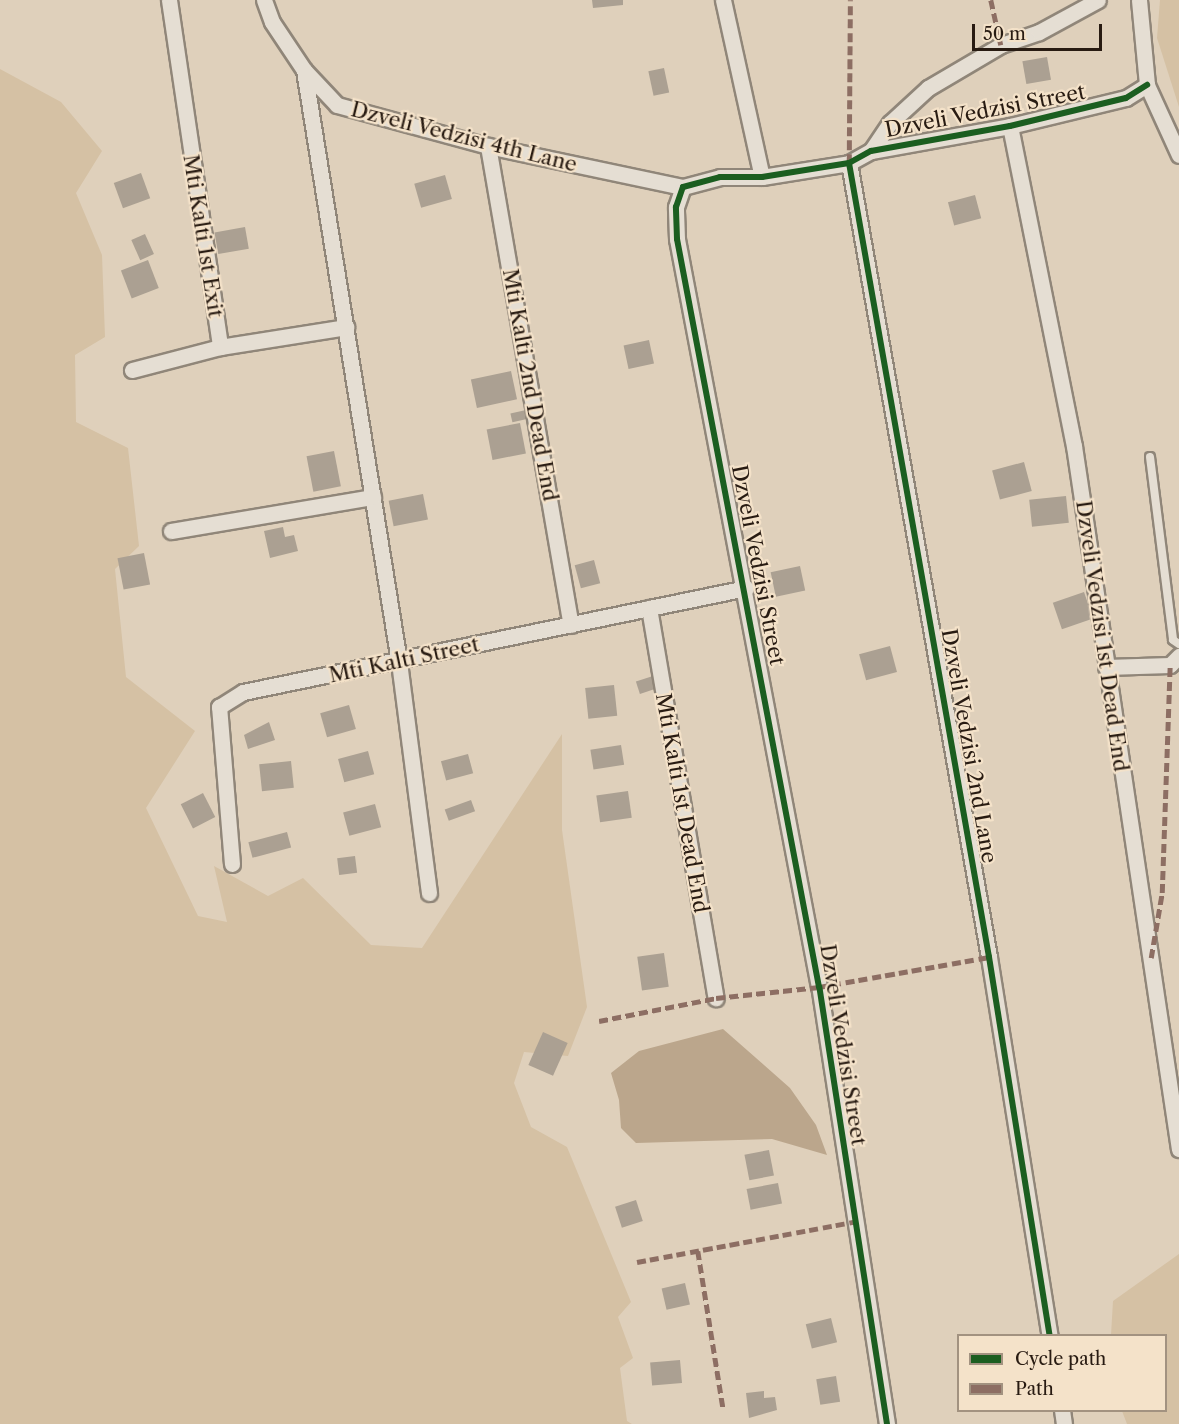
<!DOCTYPE html>
<style>
body{margin:0}
#map{position:relative;width:1179px;height:1424px;overflow:hidden;background:#dfd0bb;font-family:"Libre Caslon Text",serif}
div>[style]{position:absolute}
[style*='--x']{left:calc(var(--x)*1px);top:calc(var(--y)*1px);width:calc(var(--w)*1px);rotate:calc(var(--a)*1deg)}
.green>*{inset:0;background:#d5c1a4}
.water>*{inset:0;background:#bba68c}
.building>*{inset:0;background:#aba092;transform-origin:0 0}
.roads{filter:drop-shadow(2px 0 #908679) drop-shadow(-2px 0 #908679) drop-shadow(0 2px #908679) drop-shadow(0 -2px #908679)}
.service>*{height:8px;margin:-4px;padding:0 4px;transform-origin:4px;border-radius:4px;background:#e5ded3}
.minor>*{height:15px;margin:-7.5px;padding:0 7.5px;transform-origin:7.5px;border-radius:7.5px;background:#e5ded3}
.quiet>*{height:4.5px;margin-top:-2.25px;transform-origin:0;background:repeating-linear-gradient(90deg,#8d6e63 0 9px,transparent 0 13.5px)}
.cycleway>*{height:6px;margin:-3px;padding:0 3px;transform-origin:3px;border-radius:3px;background:#1b5e20}
span{translate:-50% -50%;white-space:nowrap;text-align:center;line-height:1.15;-webkit-text-stroke:4.5px #f4e2c9;paint-order:stroke}
.street-label{font-size:21px;color:#281b12}
.legend{position:absolute;left:957px;top:1334px;width:210px;height:78px;box-sizing:border-box;background:#f4e2c9;border:2px solid #a29280;margin:0;padding:8px 10px;list-style:none;font-size:18px;color:#281b12}
.legend li{display:flex;align-items:center;gap:12px;height:30px}
.legend b{width:30px;border:2px solid #a29280}
.scale{position:absolute;left:972px;top:24px;width:130px;height:27px;box-sizing:border-box;border:3px solid #281b12;border-top:0;padding-left:8px;font-size:18px;line-height:21px;white-space:nowrap;color:#281b12;-webkit-text-stroke:4px #f4e2c9;paint-order:stroke}
</style>
<div id="map">
<div class="green">
<i style="clip-path:polygon(1160px 0,1179px 0,1179px 107px,1157px 38px)"></i>
<i style="clip-path:polygon(0 69px,61px 102px,102px 151px,76px 193px,102px 255px,105px 337px,75px 355px,76px 422px,128px 448px,139px 546px,115px 569px,126px 677px,195px 731px,146px 808px,198px 916px,227px 922px,214px 866px,268px 896px,303px 878px,371px 945px,422px 948px,562px 734px,562px 830px,587px 1007px,568px 1056px,524px 1052px,514px 1083px,531px 1127px,567px 1147px,631px 1302px,618px 1317px,633px 1358px,620px 1368px,627px 1421px,632px 1424px,0 1424px)"></i>
<i style="clip-path:polygon(1179px 1254px,1179px 1424px,1127px 1424px,1122px 1411px,1166px 1410px,1166px 1336px,1111px 1335px,1113px 1301px)"></i>
</div>
<div class="water">
<i style="clip-path:polygon(723px 1029px,790px 1088px,816px 1125px,827px 1155px,772px 1139px,636px 1143px,621px 1128px,619px 1100px,611px 1073px,639px 1051px)"></i>
</div>
<div class="building">
<i style="clip-path:polygon(592px 0,623px 0,623px 5px,593px 8px)"></i>
<i style="left:1047px;top:57px;width:23px;height:25px;rotate:80deg"></i>
<i style="left:664px;top:68px;width:25px;height:16px;rotate:78deg"></i>
<i style="left:141px;top:173px;width:27px;height:29px;rotate:70deg"></i>
<i style="left:445px;top:175px;width:25px;height:32px;rotate:74deg"></i>
<i style="left:975px;top:195px;width:24px;height:28px;rotate:75deg"></i>
<i style="left:245px;top:227px;width:22px;height:31px;rotate:80deg"></i>
<i style="left:145px;top:234px;width:22px;height:15px;rotate:66deg"></i>
<i style="left:148px;top:260px;width:30px;height:29px;rotate:69deg"></i>
<i style="left:649px;top:340px;width:24px;height:26px;rotate:78deg"></i>
<i style="left:511px;top:371px;width:29px;height:41px;rotate:78deg"></i>
<i style="left:526px;top:410px;width:9px;height:16px;rotate:77deg"></i>
<i style="left:520px;top:423px;width:31px;height:34px;rotate:79deg"></i>
<i style="left:334px;top:451px;width:36px;height:28px;rotate:79deg"></i>
<i style="left:1024px;top:462px;width:30px;height:33px;rotate:75deg"></i>
<i style="left:423px;top:494px;width:26px;height:35px;rotate:79deg"></i>
<i style="left:1066px;top:496px;width:27px;height:37px;rotate:84deg"></i>
<i style="clip-path:polygon(283px 527px,285px 537px,294px 535px,298px 551px,270px 558px,264px 531px)"></i>
<i style="left:144px;top:553px;width:32px;height:27px;rotate:79deg"></i>
<i style="left:594px;top:560px;width:24px;height:20px;rotate:75deg"></i>
<i style="left:800px;top:566px;width:25px;height:30px;rotate:78deg"></i>
<i style="left:1084px;top:592px;width:28px;height:33px;rotate:71deg"></i>
<i style="left:890px;top:646px;width:27px;height:32px;rotate:75deg"></i>
<i style="left:653px;top:676px;width:13px;height:18px;rotate:72deg"></i>
<i style="left:614px;top:685px;width:31px;height:29px;rotate:84deg"></i>
<i style="left:349px;top:705px;width:25px;height:30px;rotate:74deg"></i>
<i style="clip-path:polygon(269px 722px,275px 740px,248px 749px,244px 735px)"></i>
<i style="left:621px;top:745px;width:20px;height:31px;rotate:81deg"></i>
<i style="left:368px;top:751px;width:24px;height:31px;rotate:75deg"></i>
<i style="left:468px;top:754px;width:20px;height:28px;rotate:75deg"></i>
<i style="left:291px;top:761px;width:27px;height:32px;rotate:84deg"></i>
<i style="left:628px;top:791px;width:27px;height:32px;rotate:82deg"></i>
<i style="left:203px;top:793px;width:27px;height:25px;rotate:63deg"></i>
<i style="left:471px;top:800px;width:12px;height:28px;rotate:70deg"></i>
<i style="left:375px;top:804px;width:24px;height:33px;rotate:75deg"></i>
<i style="left:287px;top:832px;width:16px;height:40px;rotate:75deg"></i>
<i style="left:355px;top:856px;width:17px;height:18px;rotate:83deg"></i>
<i style="left:664px;top:953px;width:34px;height:27px;rotate:82deg"></i>
<i style="left:543px;top:1032px;width:27px;height:36px;rotate:24deg"></i>
<i style="left:769px;top:1150px;width:26px;height:25px;rotate:79deg"></i>
<i style="left:778px;top:1183px;width:21px;height:32px;rotate:79deg"></i>
<i style="left:636px;top:1200px;width:22px;height:22px;rotate:72deg"></i>
<i style="left:685px;top:1283px;width:22px;height:24px;rotate:77deg"></i>
<i style="left:831px;top:1318px;width:25px;height:26px;rotate:76deg"></i>
<i style="left:680px;top:1360px;width:23px;height:30px;rotate:85deg"></i>
<i style="left:836px;top:1376px;width:26px;height:20px;rotate:81deg"></i>
<i style="clip-path:polygon(764px 1391px,764px 1398px,775px 1397px,777px 1410px,749px 1418px,746px 1393px)"></i>
</div>
<div class="roads">
<div class="service">
<i style="--x:1150;--y:457;--w:184;--a:82.8"></i>
<i style="--x:1173;--y:640;--w:7;--a:34"></i>
</div>
<div class="minor">
<i style="--x:169;--y:0;--w:351;--a:81.6"></i>
<i style="--x:264;--y:0;--w:23;--a:70"></i>
<i style="--x:272;--y:22;--w:58;--a:56.3"></i>
<i style="--x:304;--y:70;--w:48;--a:46.7"></i>
<i style="--x:337;--y:105;--w:156;--a:15.2"></i>
<i style="--x:488;--y:146;--w:199;--a:11.9"></i>
<i style="--x:723;--y:0;--w:181;--a:77.6"></i>
<i style="--x:1139;--y:0;--w:85;--a:84.6"></i>
<i style="--x:1147;--y:85;--w:77;--a:65.4"></i>
<i style="--x:304;--y:70;--w:600;--a:80.88"></i>
<i style="--x:399;--y:662;--w:233;--a:82.6"></i>
<i style="--x:1010;--y:126;--w:326;--a:78.7"></i>
<i style="--x:1074;--y:446;--w:711;--a:81.51"></i>
<i style="--x:488;--y:146;--w:486;--a:80.2"></i>
<i style="--x:871;--y:151;--w:34;--a:-56"></i>
<i style="--x:890;--y:123;--w:52;--a:-42.6"></i>
<i style="--x:928;--y:88;--w:85;--a:-30.5"></i>
<i style="--x:1001;--y:45;--w:40;--a:-18.9"></i>
<i style="--x:1039;--y:32;--w:67;--a:-28.5"></i>
<i style="--x:849;--y:163;--w:806;--a:80"></i>
<i style="--x:989;--y:957;--w:384;--a:80.9"></i>
<i style="--x:132;--y:370;--w:91;--a:-14.6"></i>
<i style="--x:220;--y:347;--w:128;--a:-9"></i>
<i style="--x:171;--y:531;--w:205;--a:-9.6"></i>
<i style="--x:649;--y:608;--w:396;--a:80.3"></i>
<i style="--x:1106;--y:667;--w:64;--a:-1.8"></i>
<i style="--x:1170;--y:665;--w:13;--a:-45"></i>
<i style="--x:232;--y:864;--w:158;--a:-94.7"></i>
<i style="--x:219;--y:707;--w:28;--a:-32"></i>
<i style="--x:243;--y:692;--w:514;--a:-11.68"></i>
<i style="--x:1062;--y:1410;--w:14;--a:82"></i>
<i style="--x:887;--y:1424;--w:442;--a:-98.8"></i>
<i style="--x:819;--y:987;--w:761;--a:-100.75"></i>
<i style="--x:677;--y:239;--w:32;--a:-92"></i>
<i style="--x:676;--y:207;--w:21;--a:-71"></i>
<i style="--x:683;--y:187;--w:38;--a:-15"></i>
<i style="--x:720;--y:177;--w:42;--a:0"></i>
<i style="--x:762;--y:177;--w:88;--a:-9.1"></i>
<i style="--x:849;--y:163;--w:25;--a:-29"></i>
<i style="--x:871;--y:151;--w:141;--a:-10.2"></i>
<i style="--x:1010;--y:126;--w:119;--a:-13.6"></i>
<i style="--x:1126;--y:98;--w:25;--a:-32"></i>
</div>
</div>
<div class="quiet">
<i style="--x:991;--y:0;--w:46;--a:77.5"></i>
<i style="--x:849;--y:163;--w:163;--a:-89.6"></i>
<i style="--x:1151;--y:958;--w:66;--a:-80.4"></i>
<i style="--x:1162;--y:893;--w:228;--a:-88"></i>
<i style="--x:599;--y:1021;--w:119;--a:-11.1"></i>
<i style="--x:716;--y:998;--w:104;--a:-6.1"></i>
<i style="--x:819;--y:987;--w:173;--a:-10"></i>
<i style="--x:698;--y:1251;--w:158;--a:80.9"></i>
<i style="--x:637;--y:1262;--w:220;--a:-10.5"></i>
</div>
<div class="cycleway">
<i style="--x:849;--y:163;--w:806;--a:80"></i>
<i style="--x:989;--y:957;--w:384;--a:80.9"></i>
<i style="--x:887;--y:1424;--w:442;--a:-98.8"></i>
<i style="--x:819;--y:987;--w:761;--a:-100.75"></i>
<i style="--x:677;--y:239;--w:32;--a:-92"></i>
<i style="--x:676;--y:207;--w:21;--a:-71"></i>
<i style="--x:683;--y:187;--w:38;--a:-15"></i>
<i style="--x:720;--y:177;--w:42;--a:0"></i>
<i style="--x:762;--y:177;--w:88;--a:-9.1"></i>
<i style="--x:849;--y:163;--w:25;--a:-29"></i>
<i style="--x:871;--y:151;--w:141;--a:-10.2"></i>
<i style="--x:1010;--y:126;--w:119;--a:-13.6"></i>
<i style="--x:1126;--y:98;--w:25;--a:-32"></i>
</div>
<div class="street-label">
<span style="left:985px;top:111px;rotate:-11deg">Dzveli Vedzisi Street</span>
<span style="left:464px;top:137px;rotate:14deg">Dzveli Vedzisi 4th Lane</span>
<span style="left:203px;top:236px;rotate:81deg">Mti Kalti 1st Exit</span>
<span style="left:530px;top:385px;rotate:80deg">Mti Kalti 2nd Dead End</span>
<span style="left:758px;top:565px;rotate:79deg">Dzveli Vedzisi Street</span>
<span style="left:1102px;top:636px;rotate:82deg">Dzveli Vedzisi 1st Dead End</span>
<span style="left:404px;top:660px;rotate:-12deg">Mti Kalti Street</span>
<span style="left:969px;top:746px;rotate:80deg">Dzveli Vedzisi 2nd Lane</span>
<span style="left:682px;top:803px;rotate:80deg">Mti Kalti 1st Dead End</span>
<span style="left:843px;top:1045px;rotate:81deg">Dzveli Vedzisi Street</span>
</div>
<ul class="legend">
<li><b style="height:8px;background:#1b5e20"></b>Cycle path</li>
<li><b style="height:8px;background:#8d6e63"></b>Path</li>
</ul>
<div class="scale">50 m</div>
</div>
